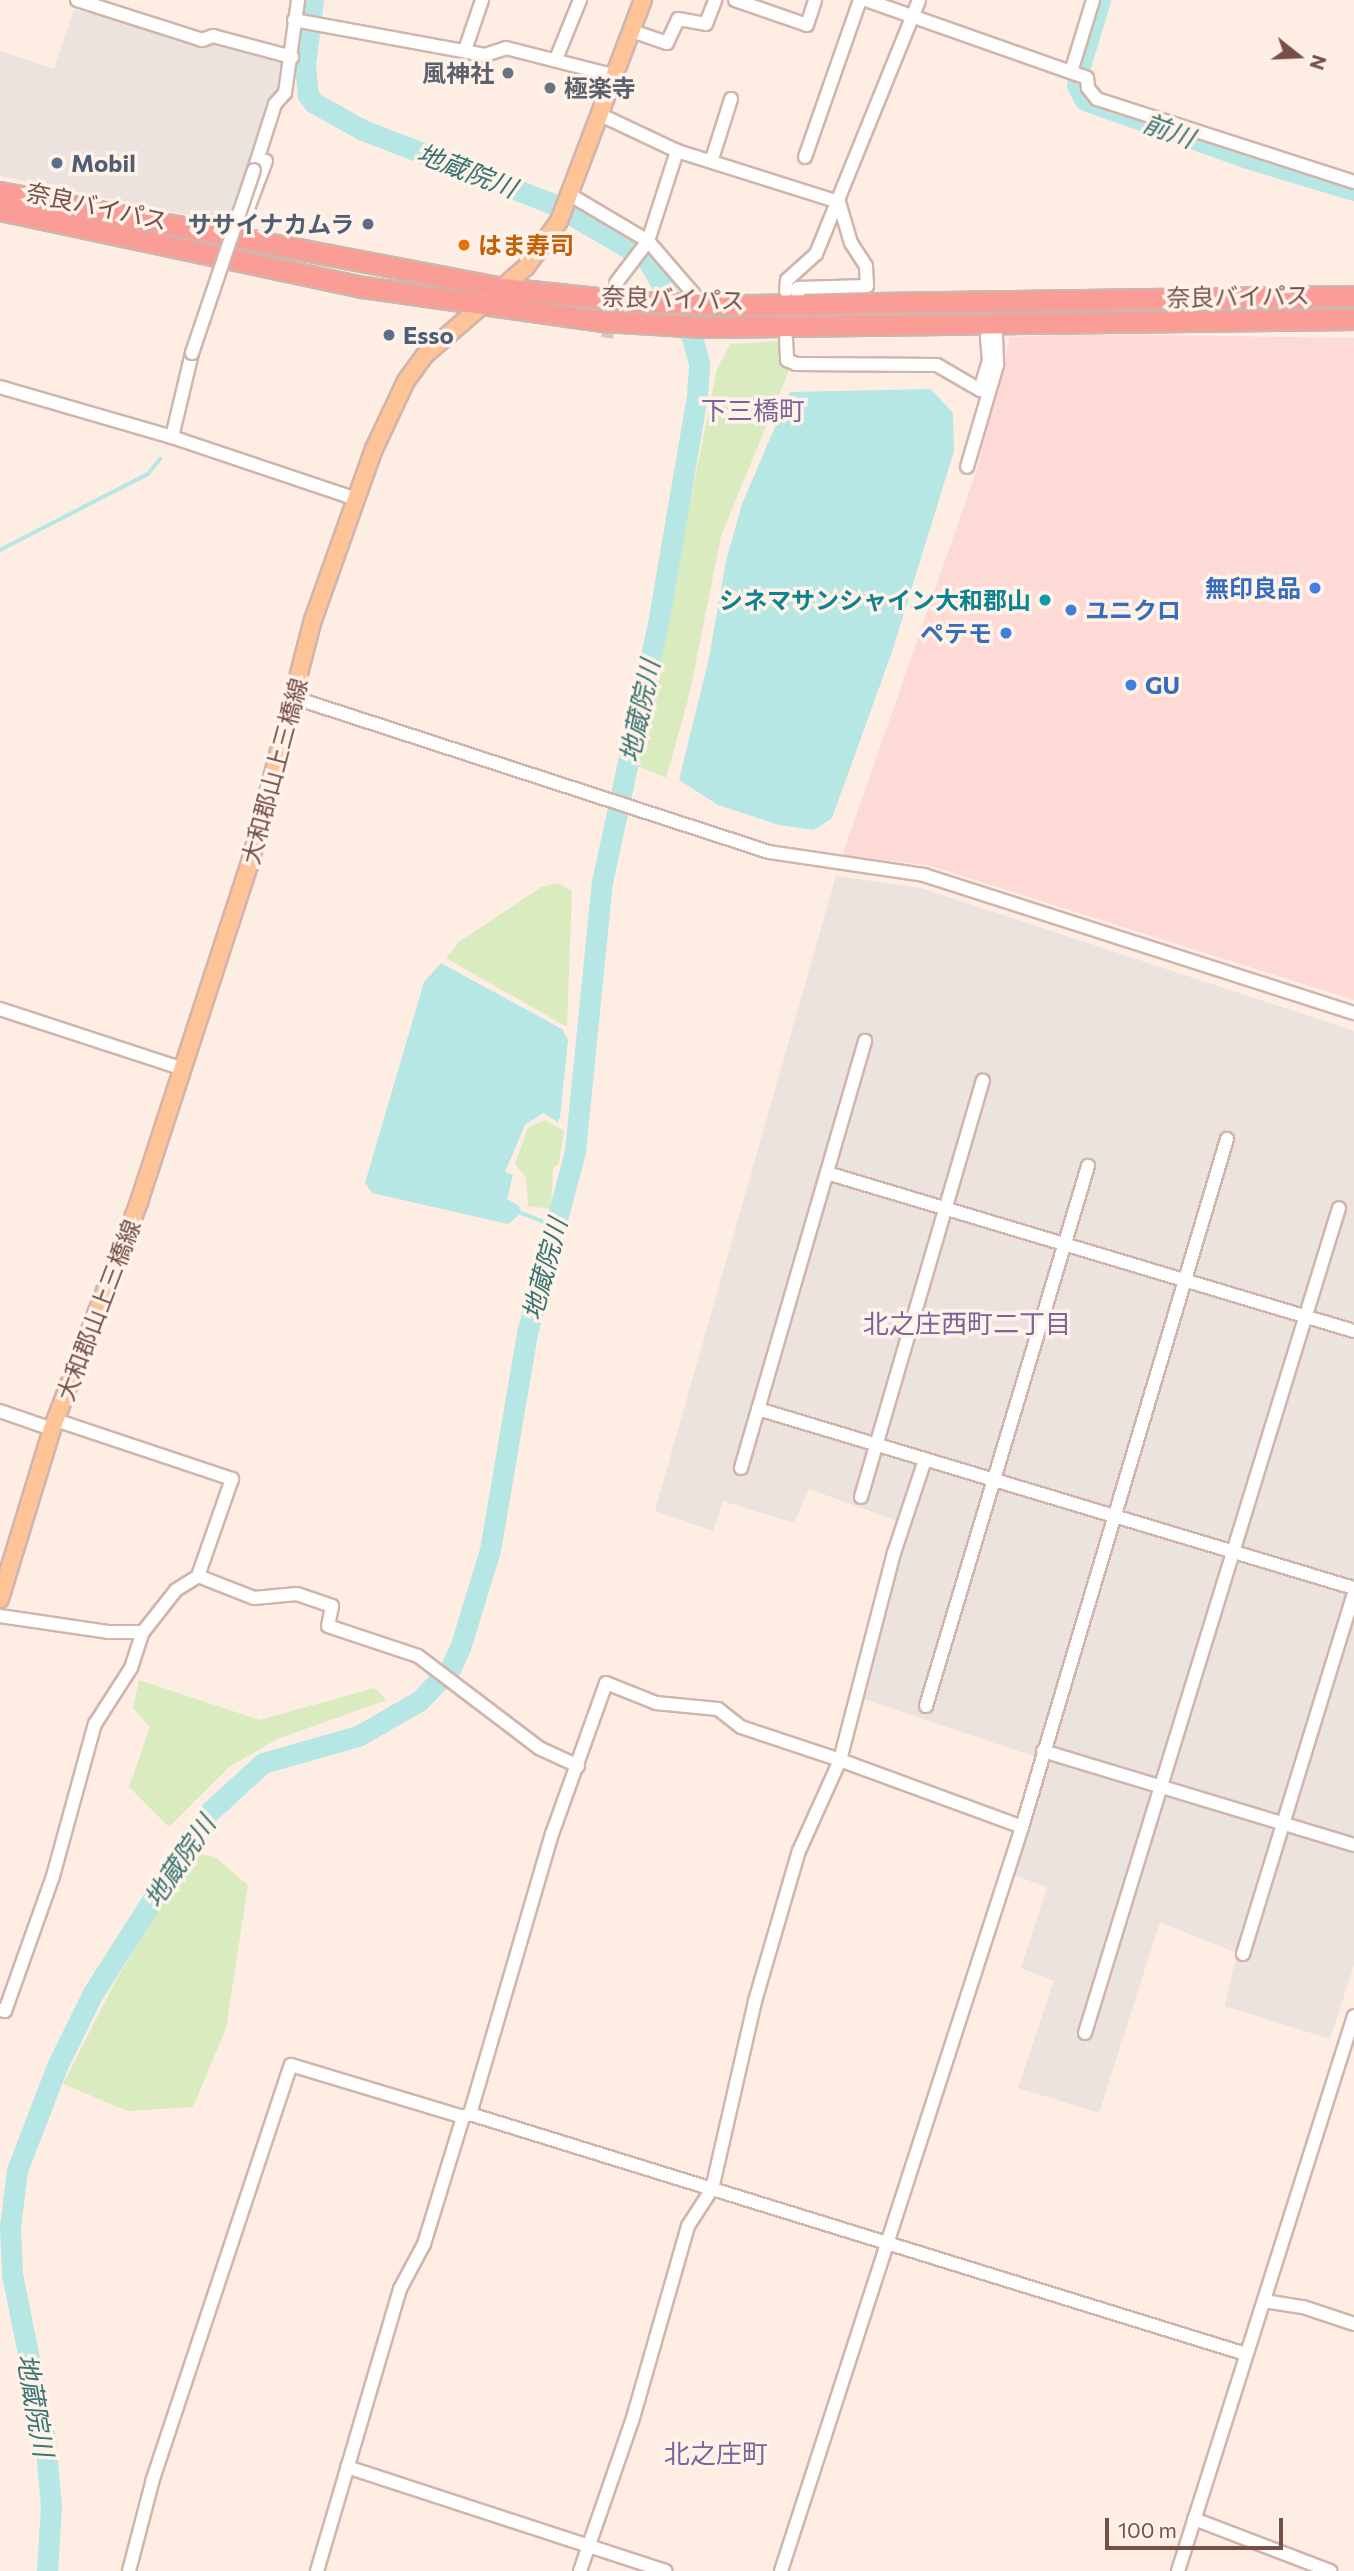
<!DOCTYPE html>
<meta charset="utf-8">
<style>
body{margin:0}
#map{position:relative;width:1354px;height:2571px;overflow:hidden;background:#fdede2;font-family:Commissioner,"Noto Sans JP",sans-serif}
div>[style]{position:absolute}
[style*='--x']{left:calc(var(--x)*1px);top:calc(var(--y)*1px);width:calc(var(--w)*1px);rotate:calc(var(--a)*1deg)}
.commercial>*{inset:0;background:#fedad6}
.industrial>*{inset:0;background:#ece2de}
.green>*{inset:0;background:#daebc0}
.water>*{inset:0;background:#b6e7e5}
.stream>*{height:3.5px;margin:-1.75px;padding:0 1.75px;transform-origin:1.75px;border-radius:1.75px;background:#b6e7e5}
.river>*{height:21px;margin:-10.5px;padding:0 10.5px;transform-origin:10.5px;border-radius:10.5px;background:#b6e7e5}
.minor-tunnel>*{height:12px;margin-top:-6px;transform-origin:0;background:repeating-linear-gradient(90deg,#dbc6bc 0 12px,transparent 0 18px)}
.roads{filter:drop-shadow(2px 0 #d1b5ac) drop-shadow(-2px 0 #d1b5ac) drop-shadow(0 2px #d1b5ac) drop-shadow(0 -2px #d1b5ac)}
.minor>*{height:12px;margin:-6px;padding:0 6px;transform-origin:6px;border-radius:6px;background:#fff}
.major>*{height:16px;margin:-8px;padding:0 8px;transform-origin:8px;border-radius:8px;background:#fec498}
.highway>*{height:19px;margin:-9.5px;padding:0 9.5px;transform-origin:9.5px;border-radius:9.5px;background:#fa9d97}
.bridges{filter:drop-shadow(2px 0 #d1b5ac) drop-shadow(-2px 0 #d1b5ac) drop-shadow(0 2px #d1b5ac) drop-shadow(0 -2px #d1b5ac)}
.minor-bridge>*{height:12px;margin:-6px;padding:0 6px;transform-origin:6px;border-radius:6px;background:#fff}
.dots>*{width:19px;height:19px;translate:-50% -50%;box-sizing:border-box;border:4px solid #fff2e9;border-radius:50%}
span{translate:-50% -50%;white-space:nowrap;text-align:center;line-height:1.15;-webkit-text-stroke:7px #fff2e9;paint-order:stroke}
.worship-label{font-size:24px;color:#5b616d;font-weight:700}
.right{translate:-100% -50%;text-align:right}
.left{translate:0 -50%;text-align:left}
.service-label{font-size:24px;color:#4e5e75;font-weight:700}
.street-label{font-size:24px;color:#764f48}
.food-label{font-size:24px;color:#c56008;font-weight:700}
.shop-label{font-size:24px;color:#366cbe;font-weight:700}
.culture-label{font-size:24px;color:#0d838f;font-weight:700}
.water-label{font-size:26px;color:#387573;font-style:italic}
.neighbourhood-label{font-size:26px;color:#7c639a}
.north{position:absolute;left:1263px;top:21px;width:70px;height:70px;-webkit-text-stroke:5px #fff2e9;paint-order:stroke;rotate:108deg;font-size:19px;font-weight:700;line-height:28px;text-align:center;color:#764f48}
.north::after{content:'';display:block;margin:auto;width:24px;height:32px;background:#764f48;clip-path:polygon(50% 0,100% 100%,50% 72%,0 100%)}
.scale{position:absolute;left:1105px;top:2518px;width:178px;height:32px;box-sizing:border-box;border:4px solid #764f48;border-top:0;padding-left:9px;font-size:21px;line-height:24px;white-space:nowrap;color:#764f48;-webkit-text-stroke:5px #fff2e9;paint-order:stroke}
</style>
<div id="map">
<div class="commercial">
<i style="clip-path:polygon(1088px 334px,1354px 338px,1354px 1000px,928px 865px,842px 856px,976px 472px,1010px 337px)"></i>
</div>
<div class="industrial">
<i style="clip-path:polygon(74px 10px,211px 37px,284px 58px,278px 83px,285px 85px,237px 225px,0 176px,0 51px,54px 69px)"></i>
<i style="clip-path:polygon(836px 876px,921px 888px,1354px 1031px,1354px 1965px,1330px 2039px,1225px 2006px,1237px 1953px,1160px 1922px,1099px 2113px,1018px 2088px,1054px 1981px,1021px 1968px,1047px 1887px,1013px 1875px,1048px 1761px,852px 1695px,900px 1522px,809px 1489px,794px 1523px,723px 1501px,713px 1531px,655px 1511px)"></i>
</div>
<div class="green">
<i style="clip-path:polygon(778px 341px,792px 363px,721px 536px,689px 696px,666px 778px,637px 766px,717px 369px,730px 344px)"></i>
<i style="clip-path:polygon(558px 883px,572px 891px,567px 1027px,446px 958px,459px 942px,541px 887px)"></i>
<i style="clip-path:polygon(545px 1120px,564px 1131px,559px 1163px,553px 1168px,551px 1209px,528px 1206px,526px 1178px,515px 1164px,528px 1128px)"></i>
<i style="clip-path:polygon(139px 1680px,260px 1720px,374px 1688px,387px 1700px,277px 1739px,229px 1767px,169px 1827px,129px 1787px,150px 1727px,133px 1708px)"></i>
<i style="clip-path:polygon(192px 1852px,215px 1857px,248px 1885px,226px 2028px,193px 2107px,128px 2111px,63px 2084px,115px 1982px)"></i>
</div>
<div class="water">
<i style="clip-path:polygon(931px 389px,953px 413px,954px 451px,892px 652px,832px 818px,814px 830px,779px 825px,718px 805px,679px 780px,709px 658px,726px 561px,742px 504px,790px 392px)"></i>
<i style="clip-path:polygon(441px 963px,562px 1029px,568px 1040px,560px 1117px,558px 1122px,543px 1113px,525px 1125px,505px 1172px,513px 1175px,507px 1199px,519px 1206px,521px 1213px,508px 1224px,372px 1193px,365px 1183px,424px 982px)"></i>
</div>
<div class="stream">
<i style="--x:0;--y:550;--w:166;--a:-27.2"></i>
<i style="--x:148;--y:474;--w:19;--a:-51"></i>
<i style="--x:521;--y:1213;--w:39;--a:21"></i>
</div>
<div class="river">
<i style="--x:1100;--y:0;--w:72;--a:106.9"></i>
<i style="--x:1079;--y:69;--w:16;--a:97"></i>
<i style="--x:1077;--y:85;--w:17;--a:62"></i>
<i style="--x:1085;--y:100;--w:172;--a:19.7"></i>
<i style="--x:1247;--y:158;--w:112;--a:16.7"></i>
<i style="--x:47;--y:2571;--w:65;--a:-86.5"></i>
<i style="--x:51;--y:2506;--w:67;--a:-95.1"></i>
<i style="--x:45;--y:2439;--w:168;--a:-101.3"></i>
<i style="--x:12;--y:2274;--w:47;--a:-92.4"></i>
<i style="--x:10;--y:2227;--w:57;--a:-83"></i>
<i style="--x:17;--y:2170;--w:114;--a:-68.9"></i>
<i style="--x:58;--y:2064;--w:79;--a:-63.8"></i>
<i style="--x:93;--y:1993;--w:212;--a:-57.5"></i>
<i style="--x:207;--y:1814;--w:76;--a:-42.3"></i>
<i style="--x:263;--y:1763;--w:99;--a:-15.9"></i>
<i style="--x:358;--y:1736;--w:70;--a:-29.8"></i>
<i style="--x:419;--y:1701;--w:45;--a:-45.9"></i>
<i style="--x:450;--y:1669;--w:23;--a:-65"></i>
<i style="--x:460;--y:1648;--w:102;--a:-73"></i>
<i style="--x:490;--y:1550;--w:220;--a:-80.3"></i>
<i style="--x:527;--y:1333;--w:188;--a:-75.2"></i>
<i style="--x:575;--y:1151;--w:270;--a:-84.3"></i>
<i style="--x:602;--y:882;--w:270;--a:-77.8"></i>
<i style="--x:659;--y:618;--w:226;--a:-80.3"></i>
<i style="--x:697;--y:395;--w:32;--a:-86"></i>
<i style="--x:699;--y:363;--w:27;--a:-105"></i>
<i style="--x:692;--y:337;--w:90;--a:-120"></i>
<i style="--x:647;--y:259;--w:109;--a:-149.7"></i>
<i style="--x:553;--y:204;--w:206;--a:-158.7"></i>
<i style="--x:361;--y:129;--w:54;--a:-151"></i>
<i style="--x:314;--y:103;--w:10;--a:-127"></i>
<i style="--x:308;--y:95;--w:30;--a:-96"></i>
<i style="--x:305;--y:65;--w:65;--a:-83"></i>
</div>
<div class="minor-tunnel">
<i style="--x:607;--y:338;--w:45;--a:-81"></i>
</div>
<div class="roads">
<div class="minor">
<i style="--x:77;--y:0;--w:131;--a:17.7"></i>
<i style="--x:202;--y:40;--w:12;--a:-20"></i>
<i style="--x:213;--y:36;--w:82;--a:14.9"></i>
<i style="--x:735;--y:0;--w:76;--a:19.1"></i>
<i style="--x:807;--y:25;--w:26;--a:-72"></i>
<i style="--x:866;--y:0;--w:234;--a:19.4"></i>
<i style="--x:1087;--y:78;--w:10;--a:84"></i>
<i style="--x:1088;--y:88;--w:14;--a:51"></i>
<i style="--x:1097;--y:99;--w:270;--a:17.9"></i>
<i style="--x:294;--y:20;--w:194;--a:10.4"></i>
<i style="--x:485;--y:55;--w:22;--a:-18"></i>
<i style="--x:506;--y:48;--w:114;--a:14.3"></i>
<i style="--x:632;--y:31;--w:37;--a:19"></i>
<i style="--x:667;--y:43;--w:26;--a:-65"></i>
<i style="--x:678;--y:19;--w:28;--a:10"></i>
<i style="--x:706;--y:24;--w:26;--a:-69"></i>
<i style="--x:465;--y:50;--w:53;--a:-71.2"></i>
<i style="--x:556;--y:59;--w:64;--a:-67.9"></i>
<i style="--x:1071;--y:72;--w:75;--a:-73"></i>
<i style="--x:603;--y:116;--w:82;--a:25.3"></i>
<i style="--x:677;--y:151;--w:170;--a:17.5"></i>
<i style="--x:805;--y:157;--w:166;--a:-70.7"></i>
<i style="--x:712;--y:159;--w:63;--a:-72.4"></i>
<i style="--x:254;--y:170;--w:69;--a:-72.3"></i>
<i style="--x:275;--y:104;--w:15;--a:-48"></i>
<i style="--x:285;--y:93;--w:94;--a:-82"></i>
<i style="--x:572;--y:196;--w:88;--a:30.6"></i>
<i style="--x:648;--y:241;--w:84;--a:49.3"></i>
<i style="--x:239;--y:232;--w:76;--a:-69.2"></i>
<i style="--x:616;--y:283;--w:53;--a:-52.7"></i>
<i style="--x:648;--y:241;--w:95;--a:-72.1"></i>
<i style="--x:786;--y:291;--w:11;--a:-85"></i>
<i style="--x:787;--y:280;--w:39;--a:-42"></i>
<i style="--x:816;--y:254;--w:274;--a:-67.9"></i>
<i style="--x:797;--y:304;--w:16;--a:-86"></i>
<i style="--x:798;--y:288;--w:69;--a:-1.7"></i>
<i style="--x:867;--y:286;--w:20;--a:-93"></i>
<i style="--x:866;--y:266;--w:27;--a:-123"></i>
<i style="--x:851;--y:243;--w:43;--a:-106.3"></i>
<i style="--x:786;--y:339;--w:21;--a:87"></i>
<i style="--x:787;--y:360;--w:10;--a:24"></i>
<i style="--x:796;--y:364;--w:141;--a:0.4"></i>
<i style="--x:937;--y:365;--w:50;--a:30.2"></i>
<i style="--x:980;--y:390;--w:30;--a:-73"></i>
<i style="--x:989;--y:361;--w:24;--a:-95"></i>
<i style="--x:987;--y:337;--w:9;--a:-6"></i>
<i style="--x:996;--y:336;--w:29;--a:88"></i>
<i style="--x:997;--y:365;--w:106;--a:106.4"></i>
<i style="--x:0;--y:387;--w:179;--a:16.2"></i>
<i style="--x:172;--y:437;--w:194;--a:18.6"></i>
<i style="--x:172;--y:437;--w:86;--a:-76.6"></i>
<i style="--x:292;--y:697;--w:502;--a:18"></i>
<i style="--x:769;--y:852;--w:157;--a:8.4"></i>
<i style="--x:924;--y:875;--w:452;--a:17.8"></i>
<i style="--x:0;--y:1009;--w:189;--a:18.1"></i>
<i style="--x:827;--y:1173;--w:550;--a:16.69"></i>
<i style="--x:758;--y:1409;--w:622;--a:16.72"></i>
<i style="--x:0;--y:1411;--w:55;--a:19.1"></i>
<i style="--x:741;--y:1468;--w:445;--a:-73.8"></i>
<i style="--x:861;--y:1497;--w:434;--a:-73.7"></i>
<i style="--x:198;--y:1576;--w:60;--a:21.4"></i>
<i style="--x:254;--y:1598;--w:43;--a:-5.3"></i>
<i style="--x:297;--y:1594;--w:37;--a:19"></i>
<i style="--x:332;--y:1606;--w:20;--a:101"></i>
<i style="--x:328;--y:1626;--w:95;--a:18.4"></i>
<i style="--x:418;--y:1656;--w:152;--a:37.2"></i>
<i style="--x:539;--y:1748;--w:43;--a:24.8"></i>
<i style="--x:0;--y:1616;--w:109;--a:8.4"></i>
<i style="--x:108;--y:1632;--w:35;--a:0"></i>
<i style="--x:926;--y:1706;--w:564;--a:-73.3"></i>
<i style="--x:1043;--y:1751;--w:325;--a:16.8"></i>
<i style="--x:1243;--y:1954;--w:377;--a:-72.9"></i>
<i style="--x:0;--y:2010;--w:5;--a:11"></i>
<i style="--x:5;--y:2011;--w:143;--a:-70.4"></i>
<i style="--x:53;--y:1876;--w:158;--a:-74.6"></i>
<i style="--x:95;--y:1724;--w:67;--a:-57.3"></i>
<i style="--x:131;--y:1668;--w:38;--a:-72"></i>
<i style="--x:143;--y:1632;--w:53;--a:-51.8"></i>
<i style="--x:176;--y:1590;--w:26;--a:-32"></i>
<i style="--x:198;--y:1576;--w:103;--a:-70.7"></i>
<i style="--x:232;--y:1479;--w:186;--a:-161.5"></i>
<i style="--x:1085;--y:2033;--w:863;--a:-72.89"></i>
<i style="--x:470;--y:2114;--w:812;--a:17.19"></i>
<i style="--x:1264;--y:2301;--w:39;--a:9"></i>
<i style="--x:1303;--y:2307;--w:54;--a:18.4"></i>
<i style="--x:347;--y:2467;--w:335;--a:18.1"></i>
<i style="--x:1194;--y:2519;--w:146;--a:20.9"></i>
<i style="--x:129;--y:2571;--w:95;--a:-75.4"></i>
<i style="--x:153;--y:2479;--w:436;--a:-71.6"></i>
<i style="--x:291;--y:2065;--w:180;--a:16.8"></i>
<i style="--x:317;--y:2571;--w:294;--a:-73.6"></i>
<i style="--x:400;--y:2289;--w:51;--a:-61.9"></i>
<i style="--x:424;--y:2244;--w:133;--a:-72.9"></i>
<i style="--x:463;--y:2117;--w:8;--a:-23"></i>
<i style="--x:470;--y:2114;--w:292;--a:-73.7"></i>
<i style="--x:552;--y:1834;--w:160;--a:-70.3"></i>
<i style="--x:606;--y:1683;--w:54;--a:21.8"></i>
<i style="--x:656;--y:1703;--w:62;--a:5.5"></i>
<i style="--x:718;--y:1709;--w:29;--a:38"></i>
<i style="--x:741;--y:1727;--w:104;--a:18.4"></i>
<i style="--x:840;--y:1760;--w:214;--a:-75.4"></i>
<i style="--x:894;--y:1553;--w:98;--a:-71.6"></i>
<i style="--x:580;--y:2571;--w:162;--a:-70.9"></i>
<i style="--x:633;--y:2418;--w:200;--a:-74"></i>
<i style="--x:688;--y:2226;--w:44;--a:-57"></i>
<i style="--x:712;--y:2189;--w:193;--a:-77.1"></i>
<i style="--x:755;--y:2001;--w:156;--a:-73.7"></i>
<i style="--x:799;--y:1851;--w:100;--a:-65.7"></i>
<i style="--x:840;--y:1760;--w:194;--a:20.2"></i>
<i style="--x:781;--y:2571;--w:782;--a:-72.05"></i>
<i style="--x:1022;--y:1827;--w:718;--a:-73.41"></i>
<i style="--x:1178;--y:2571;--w:582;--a:-72.41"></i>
</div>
<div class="major">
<i style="--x:0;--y:1599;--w:178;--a:-73"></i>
<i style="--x:52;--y:1429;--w:243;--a:-69"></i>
<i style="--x:139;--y:1202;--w:357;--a:-71.9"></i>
<i style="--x:250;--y:863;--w:251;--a:-75.5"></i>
<i style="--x:313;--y:620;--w:182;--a:-70.4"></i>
<i style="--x:374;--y:449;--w:75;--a:-64.8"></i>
<i style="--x:406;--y:381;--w:32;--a:-54"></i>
<i style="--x:425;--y:355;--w:134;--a:-41.1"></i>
<i style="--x:526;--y:267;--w:57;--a:-54.3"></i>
<i style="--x:559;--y:221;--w:236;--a:-69.2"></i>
</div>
<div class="highway">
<i style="--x:0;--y:192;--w:511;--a:10.83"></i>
<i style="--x:502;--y:288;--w:137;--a:5.9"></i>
<i style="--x:638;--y:302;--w:113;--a:1.5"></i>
<i style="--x:751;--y:305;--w:603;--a:-0.86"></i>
<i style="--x:0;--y:210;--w:371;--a:12"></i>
<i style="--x:363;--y:287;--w:242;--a:8.1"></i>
<i style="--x:603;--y:321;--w:101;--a:3.4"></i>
<i style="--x:704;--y:327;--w:650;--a:-0.71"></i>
</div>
</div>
<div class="bridges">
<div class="minor-bridge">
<i style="--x:192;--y:353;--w:193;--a:-71.3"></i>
</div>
</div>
<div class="dots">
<i style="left:508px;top:73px;background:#6b7280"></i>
<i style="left:550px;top:88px;background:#6b7280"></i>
<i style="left:57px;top:163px;background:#5c6f8a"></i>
<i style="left:368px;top:224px;background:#5c6f8a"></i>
<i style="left:464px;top:245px;background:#e8710a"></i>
<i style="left:389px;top:335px;background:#5c6f8a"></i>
<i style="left:1315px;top:588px;background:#3f7fe0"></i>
<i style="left:1045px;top:600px;background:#0f9aa8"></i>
<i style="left:1071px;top:610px;background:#3f7fe0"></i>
<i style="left:1006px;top:633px;background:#3f7fe0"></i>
<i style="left:1131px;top:685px;background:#3f7fe0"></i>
</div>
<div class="worship-label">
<span class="right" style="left:494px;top:73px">風神社</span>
<span class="left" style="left:564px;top:88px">極楽寺</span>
</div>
<div class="service-label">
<span class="left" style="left:71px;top:163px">Mobil</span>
<span class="right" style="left:354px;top:224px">ササイナカムラ</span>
<span class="left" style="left:403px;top:335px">Esso</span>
</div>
<div class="street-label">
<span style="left:97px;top:206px;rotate:12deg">奈良バイパス</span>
<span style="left:1238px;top:296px;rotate:-1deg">奈良バイパス</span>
<span style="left:673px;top:298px;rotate:2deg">奈良バイパス</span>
<span style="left:274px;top:771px;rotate:-75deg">大和郡山上三橋線</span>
<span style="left:98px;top:1310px;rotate:-69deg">大和郡山上三橋線</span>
</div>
<div class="food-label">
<span class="left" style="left:478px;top:245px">はま寿司</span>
</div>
<div class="shop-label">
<span class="right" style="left:1301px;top:588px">無印良品</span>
<span class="left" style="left:1085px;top:610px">ユニクロ</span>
<span class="right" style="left:992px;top:633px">ペテモ</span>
<span class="left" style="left:1145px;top:685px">GU</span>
</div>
<div class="culture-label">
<span class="right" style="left:1031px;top:600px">シネマサンシャイン大和郡山</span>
</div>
<div class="water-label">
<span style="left:1169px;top:130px;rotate:20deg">前川</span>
<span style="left:467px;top:170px;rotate:21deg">地蔵院川</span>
<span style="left:639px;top:711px;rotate:-78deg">地蔵院川</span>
<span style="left:544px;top:1269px;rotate:-75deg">地蔵院川</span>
<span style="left:179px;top:1861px;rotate:-56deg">地蔵院川</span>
<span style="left:36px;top:2405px;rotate:80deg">地蔵院川</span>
</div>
<div class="neighbourhood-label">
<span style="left:753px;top:410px">下三橋町</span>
<span style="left:967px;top:1323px">北之庄西町二丁目</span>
<span style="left:716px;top:2453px">北之庄町</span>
</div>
<div class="north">N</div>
<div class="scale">100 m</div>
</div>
